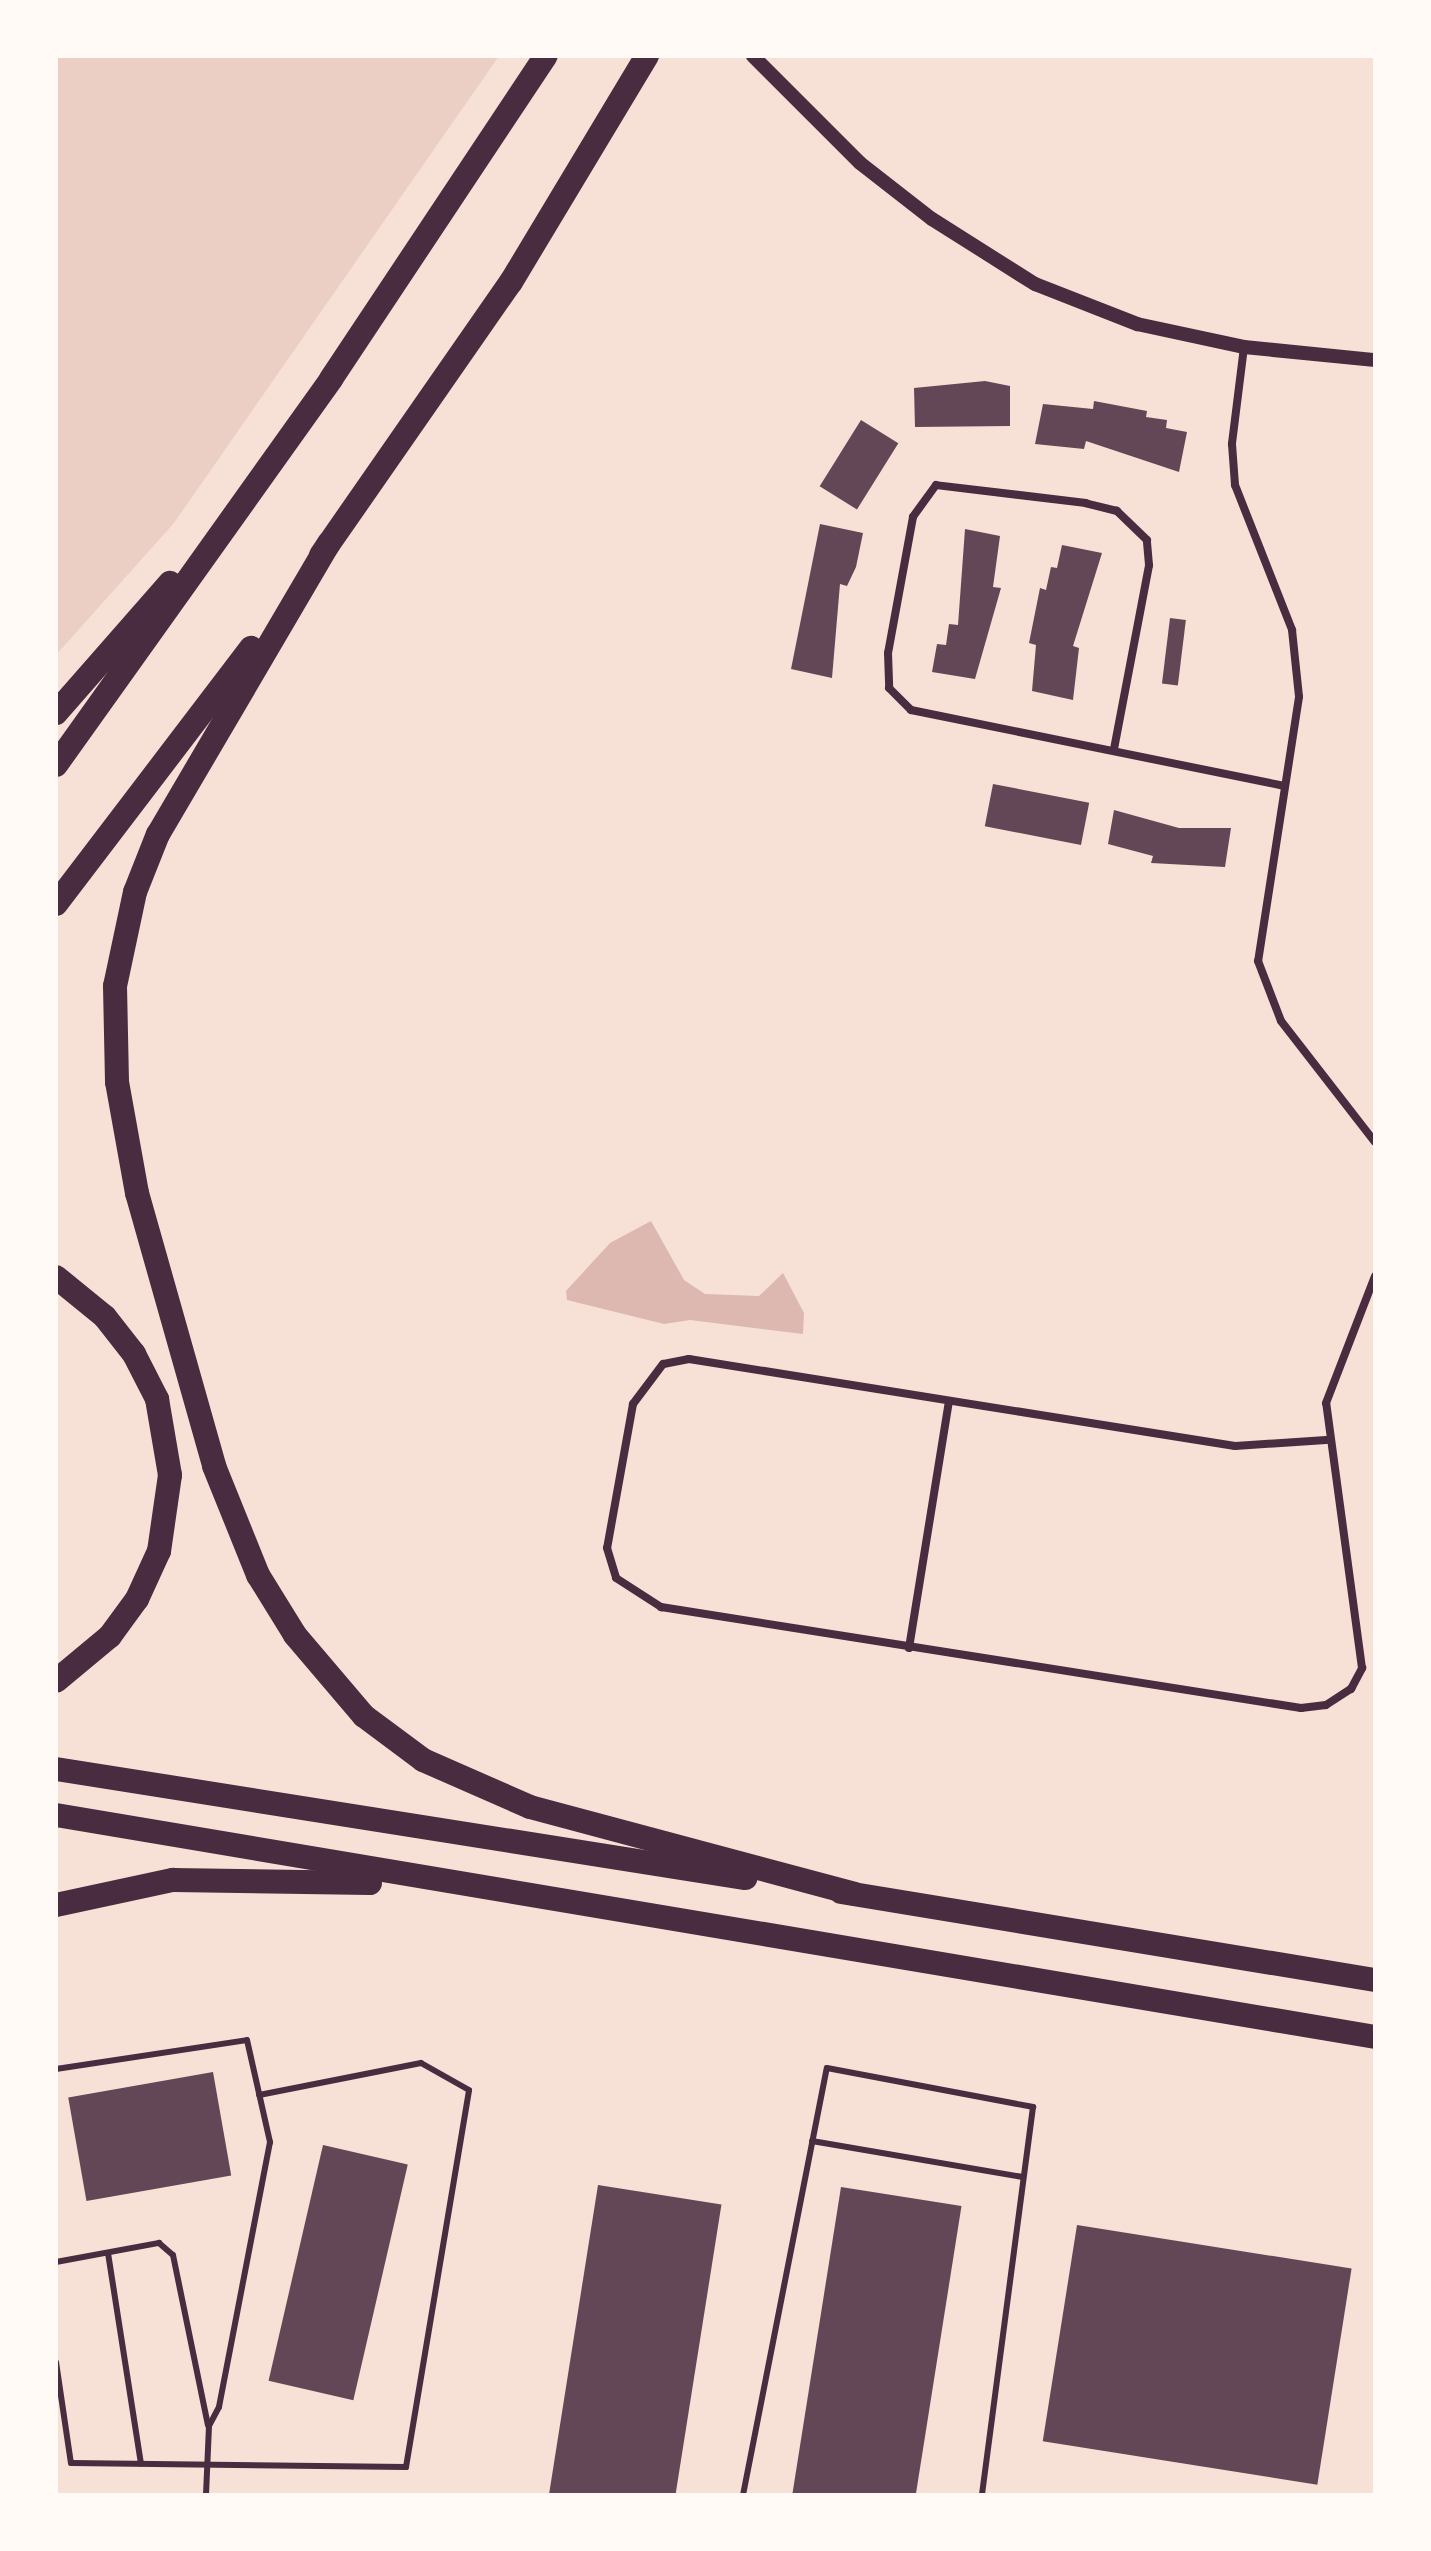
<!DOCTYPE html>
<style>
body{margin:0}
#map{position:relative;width:1431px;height:2551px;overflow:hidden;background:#f7e1d7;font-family:"Nunito Sans",sans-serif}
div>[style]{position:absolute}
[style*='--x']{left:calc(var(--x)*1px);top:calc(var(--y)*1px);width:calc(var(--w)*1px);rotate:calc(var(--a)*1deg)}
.green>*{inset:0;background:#ebcfc5}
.water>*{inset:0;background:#dcb8b0}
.building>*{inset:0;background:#644757;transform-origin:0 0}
.service>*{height:6px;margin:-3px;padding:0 3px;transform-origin:3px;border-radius:3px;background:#4a2c40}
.minor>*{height:8px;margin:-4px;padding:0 4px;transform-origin:4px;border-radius:4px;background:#4a2c40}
.tertiary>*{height:14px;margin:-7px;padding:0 7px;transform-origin:7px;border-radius:7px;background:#4a2c40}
.motorway>*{height:24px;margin:-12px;padding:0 12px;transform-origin:12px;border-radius:12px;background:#4a2c40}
span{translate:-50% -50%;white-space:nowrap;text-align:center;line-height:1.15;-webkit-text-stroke:8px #fffaf5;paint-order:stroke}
.frame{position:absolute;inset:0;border:58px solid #fffaf5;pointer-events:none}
</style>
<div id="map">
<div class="green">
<i style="clip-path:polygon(56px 56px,499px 56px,174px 523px,56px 655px)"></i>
</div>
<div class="water">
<i style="clip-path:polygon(651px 1221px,684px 1280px,705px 1294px,759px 1296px,783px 1273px,804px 1313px,803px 1334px,690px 1320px,664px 1324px,567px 1300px,566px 1291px,610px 1243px)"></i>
</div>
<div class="building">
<i style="clip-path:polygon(985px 381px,1010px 386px,1010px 426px,915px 427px,914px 388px)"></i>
<i style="clip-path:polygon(1094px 401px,1147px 411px,1146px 417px,1167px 420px,1166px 428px,1187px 432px,1179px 472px,1086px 441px,1084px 449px,1035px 444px,1043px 404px,1093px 409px)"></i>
<i style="left:861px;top:420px;width:44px;height:78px;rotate:32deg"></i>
<i style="clip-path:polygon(820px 524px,863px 533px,856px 567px,847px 586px,840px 584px,832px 678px,791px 669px)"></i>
<i style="clip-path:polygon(965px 529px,1000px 536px,993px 587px,1001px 588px,975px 679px,932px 672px,937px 644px,946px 645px,949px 624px,958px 625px)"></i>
<i style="clip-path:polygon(1062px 545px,1102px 553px,1073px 646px,1079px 648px,1073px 700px,1032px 691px,1036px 645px,1029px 643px,1040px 588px,1046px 590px,1051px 567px,1057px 568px)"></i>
<i style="left:1170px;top:618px;width:16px;height:66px;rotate:7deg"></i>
<i style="left:993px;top:784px;width:98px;height:43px;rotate:11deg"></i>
<i style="clip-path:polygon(1114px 810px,1179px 828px,1231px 828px,1225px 867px,1151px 863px,1153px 856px,1108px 844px)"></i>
<i style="left:213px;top:2072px;width:105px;height:147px;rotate:80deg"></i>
<i style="left:323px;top:2145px;width:87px;height:242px;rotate:13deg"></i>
<i style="left:598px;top:2185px;width:125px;height:314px;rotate:9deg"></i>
<i style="left:841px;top:2187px;width:122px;height:312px;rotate:9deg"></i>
<i style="left:1077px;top:2225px;width:278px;height:219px;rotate:9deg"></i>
</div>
<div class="service">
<i style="--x:56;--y:2069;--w:193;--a:-8.6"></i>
<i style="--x:247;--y:2040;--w:105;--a:77.3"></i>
<i style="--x:270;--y:2142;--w:270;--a:100.9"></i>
<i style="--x:219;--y:2407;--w:21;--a:118"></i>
<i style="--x:209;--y:2426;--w:69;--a:92.5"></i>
<i style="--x:812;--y:2141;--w:214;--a:9.7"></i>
<i style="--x:108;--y:2253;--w:213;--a:81.1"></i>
<i style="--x:56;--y:2262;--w:105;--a:-10.5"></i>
<i style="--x:159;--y:2243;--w:18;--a:41"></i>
<i style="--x:173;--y:2255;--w:174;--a:78.4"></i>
<i style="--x:56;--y:2362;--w:102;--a:81.6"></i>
<i style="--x:71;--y:2463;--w:335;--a:0.7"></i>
<i style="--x:406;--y:2467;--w:382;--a:-80.5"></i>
<i style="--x:469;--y:2090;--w:55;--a:-150.6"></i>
<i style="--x:421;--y:2063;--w:165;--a:168.8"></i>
<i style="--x:743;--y:2495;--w:435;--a:-78.9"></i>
<i style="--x:827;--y:2068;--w:210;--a:10.7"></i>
<i style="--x:1033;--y:2107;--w:391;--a:97.5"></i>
</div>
<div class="minor">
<i style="--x:1244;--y:347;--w:98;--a:97.1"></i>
<i style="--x:1232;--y:444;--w:41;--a:85.8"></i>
<i style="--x:1235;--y:485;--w:156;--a:68.5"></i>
<i style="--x:1292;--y:630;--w:67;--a:84"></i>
<i style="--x:1299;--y:697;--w:267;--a:98.8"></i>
<i style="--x:1258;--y:961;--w:64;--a:69"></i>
<i style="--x:1281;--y:1021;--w:153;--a:52.2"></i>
<i style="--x:1114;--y:749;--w:187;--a:-79.2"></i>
<i style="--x:1149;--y:565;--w:25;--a:-95"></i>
<i style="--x:1147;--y:540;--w:42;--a:-136"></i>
<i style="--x:1117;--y:511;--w:32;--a:-166"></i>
<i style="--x:1086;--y:503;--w:151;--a:-173.2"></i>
<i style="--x:936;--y:485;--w:39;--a:126"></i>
<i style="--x:913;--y:517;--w:138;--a:100.4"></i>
<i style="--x:888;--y:653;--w:35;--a:88"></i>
<i style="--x:889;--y:688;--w:31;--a:45"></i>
<i style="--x:911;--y:710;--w:380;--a:11.5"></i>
<i style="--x:1326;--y:1440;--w:91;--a:176.2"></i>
<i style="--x:1235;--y:1446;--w:553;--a:-170.95"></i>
<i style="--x:689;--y:1359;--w:26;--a:169"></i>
<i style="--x:663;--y:1364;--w:50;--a:126.9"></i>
<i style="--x:633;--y:1404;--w:146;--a:100.2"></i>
<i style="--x:607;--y:1548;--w:31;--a:73"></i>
<i style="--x:616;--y:1578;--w:54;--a:32.8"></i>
<i style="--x:661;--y:1607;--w:648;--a:8.97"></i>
<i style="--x:1301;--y:1708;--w:25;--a:-7"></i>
<i style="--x:1326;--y:1705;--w:30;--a:-33"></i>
<i style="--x:1351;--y:1689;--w:24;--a:-62"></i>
<i style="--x:1362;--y:1668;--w:267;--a:-97.7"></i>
<i style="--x:1326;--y:1403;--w:136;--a:-68.9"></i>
<i style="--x:909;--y:1648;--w:249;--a:-80.8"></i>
</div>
<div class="tertiary">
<i style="--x:753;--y:56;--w:151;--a:45"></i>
<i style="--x:860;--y:163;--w:91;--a:37.9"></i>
<i style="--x:932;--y:219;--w:122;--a:32.3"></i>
<i style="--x:1035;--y:284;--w:110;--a:21.4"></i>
<i style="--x:1137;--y:324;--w:109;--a:12.1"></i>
<i style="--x:1244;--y:347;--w:132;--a:5.7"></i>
</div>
<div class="motorway">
<i style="--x:329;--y:543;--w:338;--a:120.4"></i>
<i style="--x:158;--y:834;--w:62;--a:111.6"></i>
<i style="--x:135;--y:892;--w:96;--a:102"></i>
<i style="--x:115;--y:986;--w:96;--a:88.8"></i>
<i style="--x:117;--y:1082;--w:113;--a:79.8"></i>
<i style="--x:137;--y:1193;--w:284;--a:74.2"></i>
<i style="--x:214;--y:1466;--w:118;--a:68"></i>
<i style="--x:258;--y:1575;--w:70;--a:58.3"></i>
<i style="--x:295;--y:1635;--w:106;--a:49.6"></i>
<i style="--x:364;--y:1716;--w:74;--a:36.7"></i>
<i style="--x:423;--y:1760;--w:117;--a:23.7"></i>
<i style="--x:530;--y:1807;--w:335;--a:15"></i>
<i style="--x:321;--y:555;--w:333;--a:-55.2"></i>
<i style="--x:511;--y:282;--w:264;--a:-59"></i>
<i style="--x:56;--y:713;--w:173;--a:-48.8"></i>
<i style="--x:56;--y:765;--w:474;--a:-54.5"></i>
<i style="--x:331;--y:379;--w:388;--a:-56.4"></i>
<i style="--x:56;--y:904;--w:322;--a:-52.7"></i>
<i style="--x:56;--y:1277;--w:63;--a:39.2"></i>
<i style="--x:105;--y:1317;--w:47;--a:51.9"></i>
<i style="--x:134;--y:1354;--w:51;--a:62.9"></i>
<i style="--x:157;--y:1399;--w:77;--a:80.3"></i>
<i style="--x:170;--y:1475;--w:77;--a:98.2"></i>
<i style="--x:159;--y:1551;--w:53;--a:114.6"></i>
<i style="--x:137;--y:1599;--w:46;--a:126.1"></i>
<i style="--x:110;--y:1636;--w:70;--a:140.2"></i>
<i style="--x:56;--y:1769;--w:698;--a:8.99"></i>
<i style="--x:56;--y:1815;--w:1338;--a:9.55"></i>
<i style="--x:841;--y:1892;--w:541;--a:9.36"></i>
<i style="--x:56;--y:1905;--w:120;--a:-12.1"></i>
<i style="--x:173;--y:1880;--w:197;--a:0.9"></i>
</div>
<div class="frame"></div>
</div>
